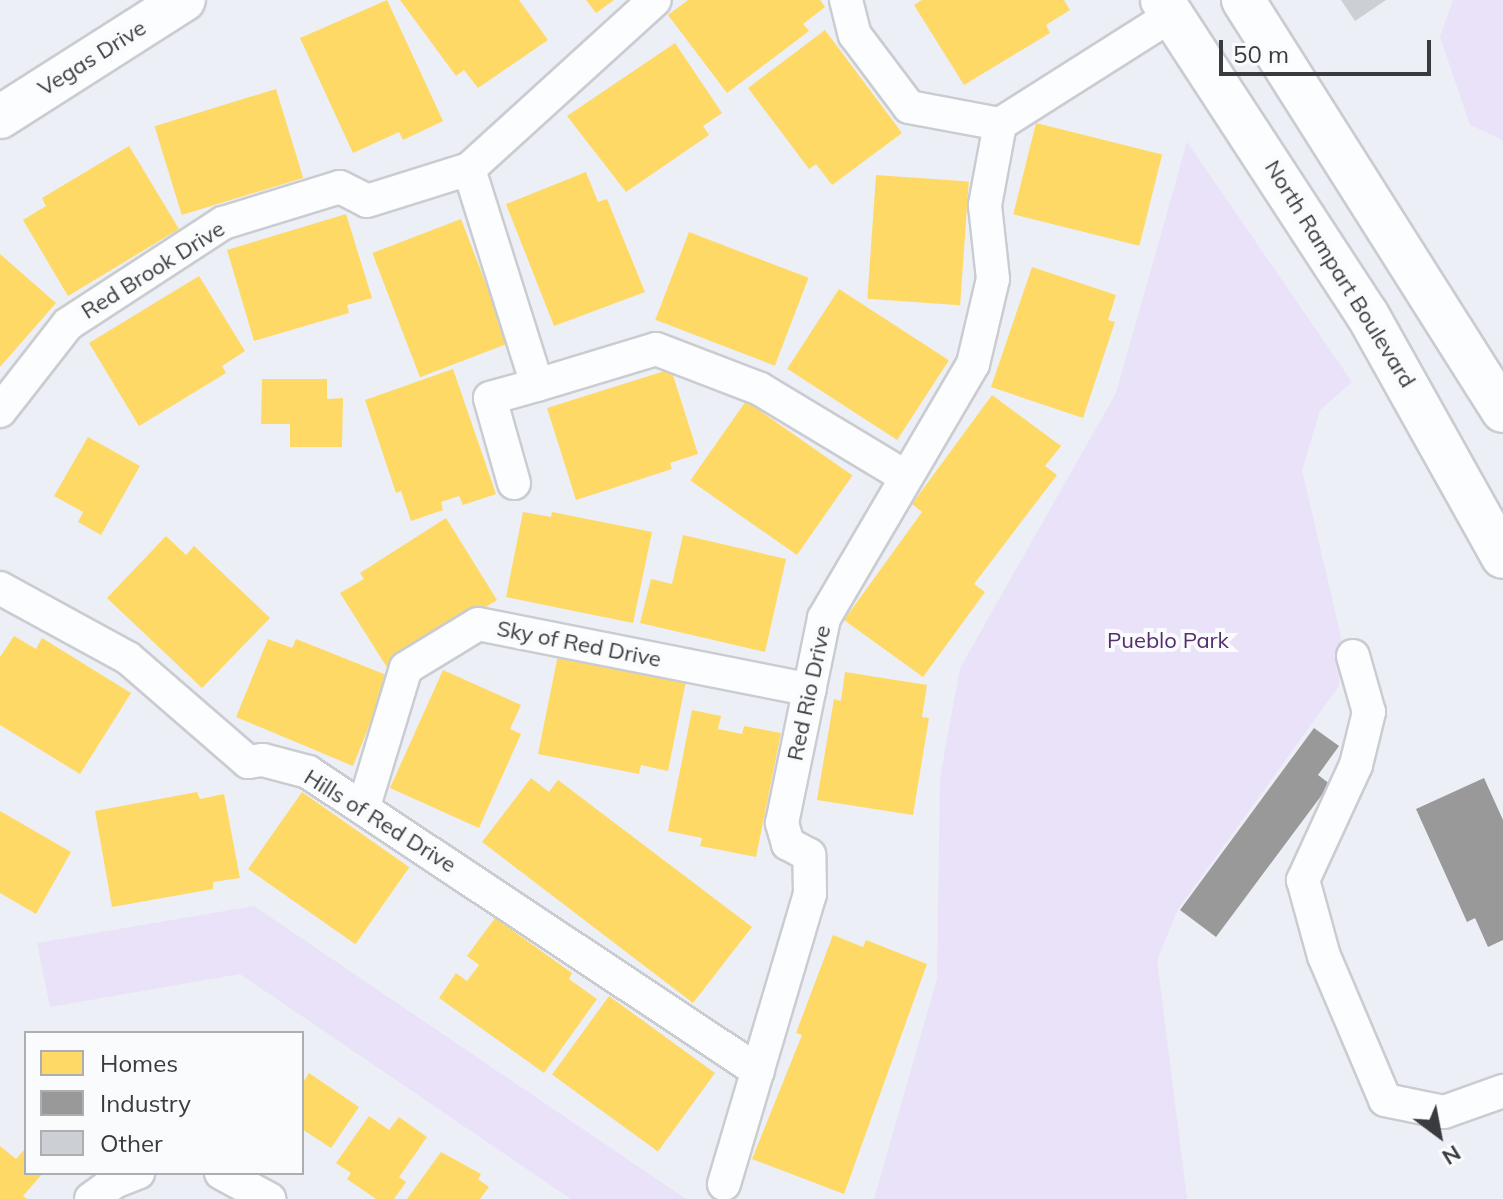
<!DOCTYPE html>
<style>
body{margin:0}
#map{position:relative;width:1503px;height:1199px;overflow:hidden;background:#eceff6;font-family:Mulish,sans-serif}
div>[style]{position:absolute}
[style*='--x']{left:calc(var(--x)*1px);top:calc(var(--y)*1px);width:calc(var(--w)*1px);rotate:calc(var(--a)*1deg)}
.green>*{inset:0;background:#eae2f8}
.homes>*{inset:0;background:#ffd966;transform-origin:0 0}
.industry>*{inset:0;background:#999}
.building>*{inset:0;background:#cccfd4}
.roads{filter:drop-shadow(2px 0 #caccd1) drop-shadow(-2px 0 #caccd1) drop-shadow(0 2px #caccd1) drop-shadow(0 -2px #caccd1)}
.minor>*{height:32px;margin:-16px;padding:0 16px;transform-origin:16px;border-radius:16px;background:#fcfdfe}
.major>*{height:42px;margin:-21px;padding:0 21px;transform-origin:21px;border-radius:21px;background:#fcfdfe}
span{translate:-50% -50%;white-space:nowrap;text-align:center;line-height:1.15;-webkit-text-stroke:8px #fafbfd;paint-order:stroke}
.street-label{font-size:22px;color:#393b3f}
.park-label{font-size:22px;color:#532d6e}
.legend{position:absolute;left:24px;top:1031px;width:280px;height:144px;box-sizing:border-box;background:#fafbfd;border:2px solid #adaeb1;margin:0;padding:10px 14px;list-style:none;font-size:24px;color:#393b3f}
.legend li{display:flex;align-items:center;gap:16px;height:40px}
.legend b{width:40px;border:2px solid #adaeb1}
.north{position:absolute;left:1399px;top:1095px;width:80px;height:80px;-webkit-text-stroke:6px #fafbfd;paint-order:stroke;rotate:148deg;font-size:22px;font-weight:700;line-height:32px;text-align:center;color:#393b3f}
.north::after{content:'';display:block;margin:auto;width:28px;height:36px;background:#393b3f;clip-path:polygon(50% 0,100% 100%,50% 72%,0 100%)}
.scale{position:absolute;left:1219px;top:40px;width:212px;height:36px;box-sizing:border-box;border:4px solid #393b3f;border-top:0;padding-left:10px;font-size:24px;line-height:28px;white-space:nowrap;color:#393b3f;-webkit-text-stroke:6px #fafbfd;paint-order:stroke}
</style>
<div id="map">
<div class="green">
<i style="clip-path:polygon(1453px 0,1503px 0,1503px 140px,1470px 125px,1440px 37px)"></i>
<i style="clip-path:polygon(1187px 142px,1352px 382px,1320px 410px,1302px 470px,1342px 641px,1339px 686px,1178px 909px,1157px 960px,1187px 1199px,874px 1199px,937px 979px,940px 778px,960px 668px,1116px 393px)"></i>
<i style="clip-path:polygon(254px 906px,686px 1199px,571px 1199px,240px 974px,50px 1007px,37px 943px)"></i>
</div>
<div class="homes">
<i style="clip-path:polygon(387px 0,443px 121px,403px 140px,399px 132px,353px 153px,300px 38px)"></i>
<i style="clip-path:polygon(400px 0,519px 0,548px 40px,478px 88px,464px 70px,456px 76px)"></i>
<i style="clip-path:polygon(586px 0,614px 0,596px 13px)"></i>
<i style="clip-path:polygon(688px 0,820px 0,825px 7px,803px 24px,809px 31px,727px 93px,668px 15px)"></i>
<i style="clip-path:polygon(922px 0,1064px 0,1070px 10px,1046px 25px,1050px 33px,964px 85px,914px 5px)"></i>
<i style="clip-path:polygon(825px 30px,902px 133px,832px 185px,816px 164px,809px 169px,748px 88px)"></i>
<i style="clip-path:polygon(675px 43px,722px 113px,703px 126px,709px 135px,626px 192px,567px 116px)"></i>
<i style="left:276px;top:89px;width:93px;height:127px;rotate:73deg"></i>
<i style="left:1036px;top:123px;width:130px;height:94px;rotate:14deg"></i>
<i style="clip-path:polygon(129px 146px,179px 229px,68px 296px,23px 220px,46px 206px,42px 198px)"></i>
<i style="clip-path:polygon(586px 172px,598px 202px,607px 199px,645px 292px,554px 326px,506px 204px)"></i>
<i style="left:876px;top:175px;width:93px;height:124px;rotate:4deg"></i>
<i style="clip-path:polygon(346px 214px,372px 298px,347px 305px,349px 313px,254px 341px,227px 250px)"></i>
<i style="left:461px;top:219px;width:133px;height:95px;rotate:69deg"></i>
<i style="left:689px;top:232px;width:128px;height:94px;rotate:21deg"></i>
<i style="clip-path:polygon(0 254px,56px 303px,0 367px)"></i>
<i style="clip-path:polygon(1032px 267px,1116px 295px,1108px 320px,1115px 322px,1083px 418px,991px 387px)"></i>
<i style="clip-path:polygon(199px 276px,245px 351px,222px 366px,226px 373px,139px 426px,89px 343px)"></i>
<i style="left:839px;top:289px;width:131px;height:95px;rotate:33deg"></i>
<i style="clip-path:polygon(453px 369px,496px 494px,463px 505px,459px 496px,441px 502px,443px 510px,411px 521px,401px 491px,396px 493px,365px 400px)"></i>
<i style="clip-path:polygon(671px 369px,698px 454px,670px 463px,672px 469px,576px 500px,547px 408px)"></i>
<i style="clip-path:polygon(262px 379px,327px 379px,327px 399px,343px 398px,342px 447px,290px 447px,290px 424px,261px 424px)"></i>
<i style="clip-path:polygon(992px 395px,1061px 446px,1045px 466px,1057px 475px,974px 584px,985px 592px,923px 677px,844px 620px,922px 512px,912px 504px)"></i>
<i style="left:746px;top:401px;width:130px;height:97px;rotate:35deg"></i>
<i style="clip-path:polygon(88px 437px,140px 466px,101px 535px,78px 522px,83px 512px,54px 496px)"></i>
<i style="clip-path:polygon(523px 512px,551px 517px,552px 512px,652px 532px,633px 623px,506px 597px)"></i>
<i style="clip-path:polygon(446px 518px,497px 600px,388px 669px,340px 593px,364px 579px,360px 573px)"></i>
<i style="clip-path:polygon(683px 535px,786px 559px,765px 652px,640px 623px,651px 579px,672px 584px)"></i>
<i style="clip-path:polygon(166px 536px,186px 555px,194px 546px,270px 618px,202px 688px,107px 598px)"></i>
<i style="clip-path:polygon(14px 636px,36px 649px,42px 638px,131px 693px,80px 774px,0 725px,0 657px)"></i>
<i style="clip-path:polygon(268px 639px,292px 648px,296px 639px,389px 676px,353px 766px,236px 717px)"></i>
<i style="clip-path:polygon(558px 655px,686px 681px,668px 771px,641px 765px,639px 774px,538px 754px)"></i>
<i style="clip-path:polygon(443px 670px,521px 705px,510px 729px,521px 734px,479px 828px,390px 788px)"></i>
<i style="clip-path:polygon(845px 672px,927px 685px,922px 717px,929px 718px,913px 815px,817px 800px,834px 699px,841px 701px)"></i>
<i style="clip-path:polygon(692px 710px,721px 716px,718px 729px,742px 734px,744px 726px,781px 733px,756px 857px,700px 846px,702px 838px,668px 831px)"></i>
<i style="clip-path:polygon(531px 778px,549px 792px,558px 780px,752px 927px,693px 1003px,482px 842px)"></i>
<i style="clip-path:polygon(197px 792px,200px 799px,224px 794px,240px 878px,213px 882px,213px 889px,112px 907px,95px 811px)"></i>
<i style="left:302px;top:792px;width:131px;height:94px;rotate:35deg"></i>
<i style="clip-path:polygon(0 811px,71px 852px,36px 914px,0 893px)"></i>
<i style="clip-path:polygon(495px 918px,572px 973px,569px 979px,597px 999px,544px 1073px,439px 998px,456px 973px,467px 981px,479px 965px,467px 956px)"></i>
<i style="clip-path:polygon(833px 935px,863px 947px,866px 940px,927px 964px,844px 1194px,752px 1159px,802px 1035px,796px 1033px)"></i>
<i style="left:609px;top:996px;width:131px;height:97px;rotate:36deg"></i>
<i style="clip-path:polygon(309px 1073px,359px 1107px,331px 1148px,302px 1129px,302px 1084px)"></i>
<i style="clip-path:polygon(369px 1116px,389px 1130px,399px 1117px,427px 1137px,399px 1177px,406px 1182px,394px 1199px,376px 1199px,347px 1179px,351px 1173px,336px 1163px)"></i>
<i style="clip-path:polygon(0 1146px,16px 1159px,24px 1150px,26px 1173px,43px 1173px,23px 1196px,27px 1199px,0 1199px)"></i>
<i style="clip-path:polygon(441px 1152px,481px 1174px,478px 1179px,489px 1187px,480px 1199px,407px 1199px)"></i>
</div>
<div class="industry">
<i style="clip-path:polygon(1314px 728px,1339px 746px,1318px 775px,1330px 784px,1216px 937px,1180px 910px)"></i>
<i style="clip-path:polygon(1484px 778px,1503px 820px,1503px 940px,1488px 947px,1475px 918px,1467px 922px,1416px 809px)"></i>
</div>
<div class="building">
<i style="clip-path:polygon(1341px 0,1386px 0,1355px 21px)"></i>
</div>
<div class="roads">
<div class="minor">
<i style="--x:846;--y:0;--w:36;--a:76"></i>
<i style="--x:855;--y:35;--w:90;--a:53.1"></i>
<i style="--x:909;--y:107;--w:93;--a:10.6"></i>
<i style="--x:1000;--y:124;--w:204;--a:-32.4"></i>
<i style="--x:469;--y:169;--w:226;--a:72.5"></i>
<i style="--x:537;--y:385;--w:124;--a:-16.8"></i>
<i style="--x:656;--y:349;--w:111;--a:21"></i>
<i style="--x:760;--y:389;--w:170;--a:31.1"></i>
<i style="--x:0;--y:411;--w:110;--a:-52"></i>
<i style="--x:68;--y:324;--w:185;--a:-33.1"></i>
<i style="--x:223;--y:223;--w:122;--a:-17.1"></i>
<i style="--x:340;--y:187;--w:30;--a:27"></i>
<i style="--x:367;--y:201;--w:107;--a:-17.4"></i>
<i style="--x:469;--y:169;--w:251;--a:-42.3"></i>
<i style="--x:514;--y:483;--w:88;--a:-105.8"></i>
<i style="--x:490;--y:398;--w:49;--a:-15.5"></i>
<i style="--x:0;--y:588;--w:146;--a:28.7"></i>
<i style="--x:128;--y:658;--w:159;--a:40.9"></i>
<i style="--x:248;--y:762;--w:15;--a:-8"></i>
<i style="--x:263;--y:760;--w:47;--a:14.9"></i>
<i style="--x:308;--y:772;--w:540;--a:33.6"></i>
<i style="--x:1353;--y:656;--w:58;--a:74.1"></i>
<i style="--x:1369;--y:712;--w:55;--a:103.8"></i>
<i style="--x:1356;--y:765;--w:127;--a:114.7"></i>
<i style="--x:1303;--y:880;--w:79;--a:74.6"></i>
<i style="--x:1324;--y:956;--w:156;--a:67"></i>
<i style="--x:1385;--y:1100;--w:60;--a:11.5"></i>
<i style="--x:1444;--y:1112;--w:63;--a:-19.6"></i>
<i style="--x:364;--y:806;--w:144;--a:-73.1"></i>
<i style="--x:406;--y:668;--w:84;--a:-31.4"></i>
<i style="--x:478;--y:624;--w:338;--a:11.2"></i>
<i style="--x:221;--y:1173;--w:55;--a:28.4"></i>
<i style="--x:724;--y:1184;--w:302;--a:-73.5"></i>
<i style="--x:810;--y:894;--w:39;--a:-91"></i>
<i style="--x:809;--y:855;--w:24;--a:-152"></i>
<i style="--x:788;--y:844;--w:22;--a:-106"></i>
<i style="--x:782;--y:823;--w:209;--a:-78.4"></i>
<i style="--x:824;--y:618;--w:294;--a:-59.6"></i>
<i style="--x:973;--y:364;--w:87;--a:-76.8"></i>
<i style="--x:993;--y:279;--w:74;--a:-96.2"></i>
<i style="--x:985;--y:205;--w:82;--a:-79.5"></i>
<i style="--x:91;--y:1199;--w:29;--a:-36"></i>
<i style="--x:114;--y:1182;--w:26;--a:-21"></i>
</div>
<div class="major">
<i style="--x:1162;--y:0;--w:375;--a:56.9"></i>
<i style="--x:1367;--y:314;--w:278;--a:60.8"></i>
<i style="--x:1243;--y:0;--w:486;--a:57.7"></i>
<i style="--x:0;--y:117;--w:218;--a:-32.5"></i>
</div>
</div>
<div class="street-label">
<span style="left:92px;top:58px;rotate:-32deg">Vegas Drive</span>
<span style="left:153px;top:270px;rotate:-32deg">Red Brook Drive</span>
<span style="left:1340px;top:274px;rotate:58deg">North Rampart Boulevard</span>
<span style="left:579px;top:644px;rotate:11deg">Sky of Red Drive</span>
<span style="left:809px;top:693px;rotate:-78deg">Red Rio Drive</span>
<span style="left:380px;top:821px;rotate:32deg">Hills of Red Drive</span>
</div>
<div class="park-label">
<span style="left:1168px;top:641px">Pueblo Park</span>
</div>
<ul class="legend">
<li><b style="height:22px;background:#ffd966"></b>Homes</li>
<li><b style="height:22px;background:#999"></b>Industry</li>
<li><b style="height:22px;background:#cccfd4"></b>Other</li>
</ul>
<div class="north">N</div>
<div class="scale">50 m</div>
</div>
